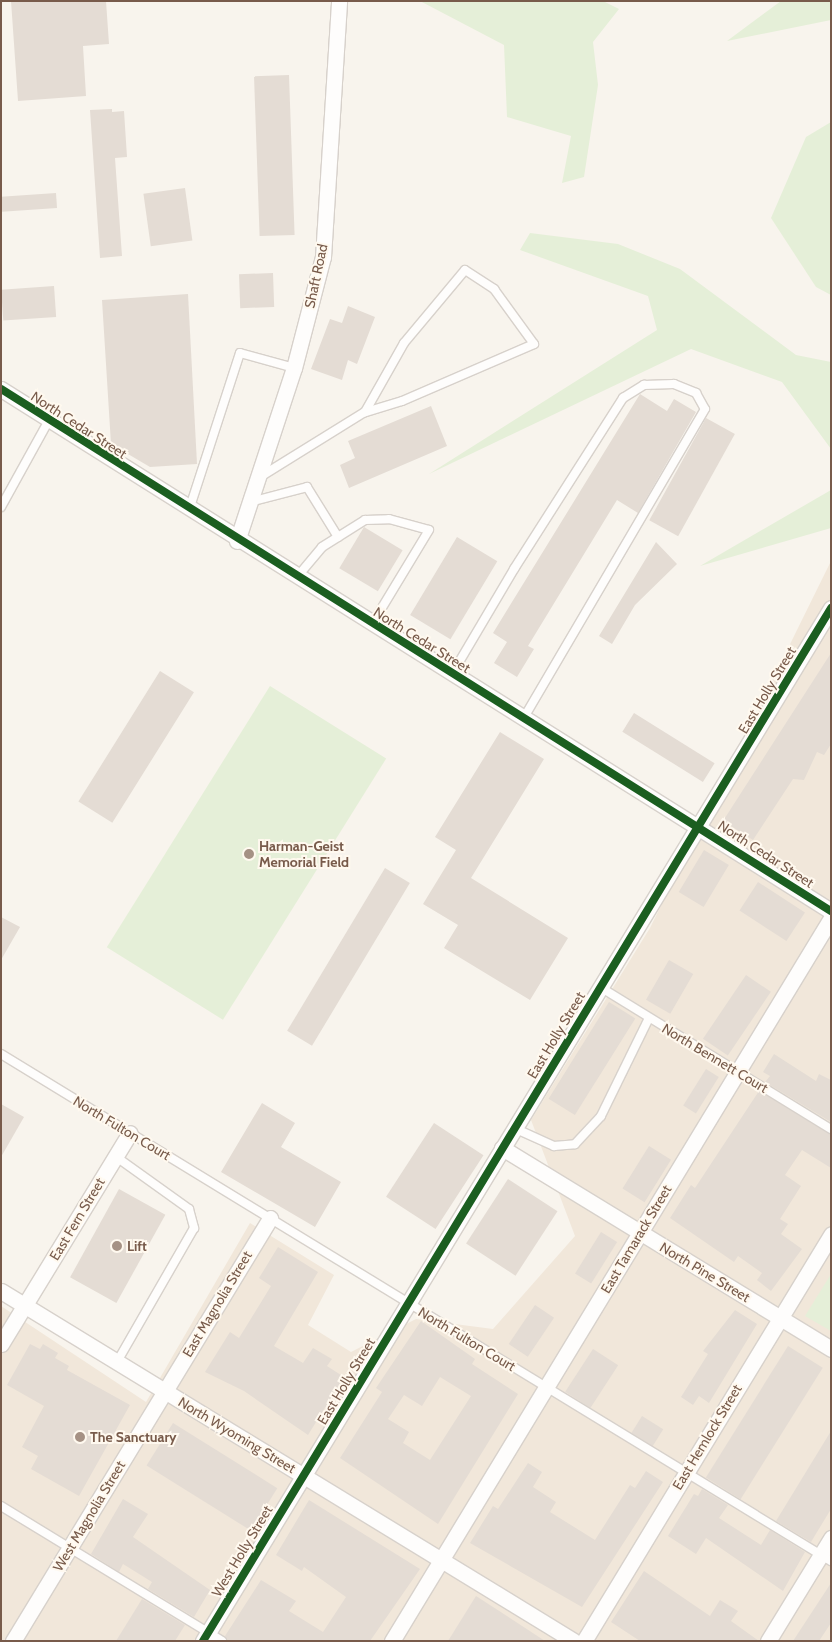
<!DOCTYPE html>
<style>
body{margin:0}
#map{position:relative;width:832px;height:1642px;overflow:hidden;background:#f8f4ed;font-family:Cabin,sans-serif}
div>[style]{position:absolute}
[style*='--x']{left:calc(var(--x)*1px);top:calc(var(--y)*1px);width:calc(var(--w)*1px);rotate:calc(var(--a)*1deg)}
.residential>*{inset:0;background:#f1e7da}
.green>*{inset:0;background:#e5efd8;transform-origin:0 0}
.building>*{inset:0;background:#e4dcd4;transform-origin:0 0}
.roads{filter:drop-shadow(1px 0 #d7d1cb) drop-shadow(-1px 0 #d7d1cb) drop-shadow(0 1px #d7d1cb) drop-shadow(0 -1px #d7d1cb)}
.lane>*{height:8px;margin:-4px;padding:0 4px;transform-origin:4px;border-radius:4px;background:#fefdfc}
.street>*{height:15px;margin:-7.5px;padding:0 7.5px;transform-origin:7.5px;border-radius:7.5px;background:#fefdfc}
.cycleway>*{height:8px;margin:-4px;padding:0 4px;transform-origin:4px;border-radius:4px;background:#1b5e20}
.dots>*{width:14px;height:14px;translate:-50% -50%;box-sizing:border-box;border:2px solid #fff9ef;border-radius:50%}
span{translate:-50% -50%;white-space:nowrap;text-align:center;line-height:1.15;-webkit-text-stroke:4px #fff9ef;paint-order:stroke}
.street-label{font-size:14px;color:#785b4b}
.poi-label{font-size:14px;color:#785b4b;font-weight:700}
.left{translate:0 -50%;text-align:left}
.frame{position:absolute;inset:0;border:2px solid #785b4b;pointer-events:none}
</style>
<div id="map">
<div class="residential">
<i style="clip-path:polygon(831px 561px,831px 1641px,1px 1641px,1px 1306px,146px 1402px,250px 1223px,334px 1275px,308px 1325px,351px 1352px,416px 1319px,493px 1329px,575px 1236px,531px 1120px,650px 928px)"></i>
</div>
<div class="green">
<i style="clip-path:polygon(420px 1px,603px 1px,619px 9px,593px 42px,598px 85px,584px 177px,562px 183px,571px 136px,507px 117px,504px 45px)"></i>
<i style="clip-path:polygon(781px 1px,831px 1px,831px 20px,727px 41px)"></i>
<i style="clip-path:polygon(831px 122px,831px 295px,816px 287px,771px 218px,806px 137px)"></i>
<i style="clip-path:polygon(530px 233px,618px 244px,680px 269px,796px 355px,831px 362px,831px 449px,782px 382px,691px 349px,429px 474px,657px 330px,648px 296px,520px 250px)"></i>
<i style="clip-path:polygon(831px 490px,831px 528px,700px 566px)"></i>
<i style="left:270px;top:686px;width:137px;height:308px;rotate:32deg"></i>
<i style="clip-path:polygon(831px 1274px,831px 1331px,805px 1316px)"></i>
</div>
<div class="building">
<i style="clip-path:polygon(11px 1px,106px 1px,109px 44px,83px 46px,86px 96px,18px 101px)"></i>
<i style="left:289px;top:75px;width:160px;height:35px;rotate:88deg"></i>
<i style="clip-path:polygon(112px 109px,112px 112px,124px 111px,127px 157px,115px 158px,122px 256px,100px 258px,90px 110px)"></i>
<i style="left:185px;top:188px;width:53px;height:42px;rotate:82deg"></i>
<i style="left:56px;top:193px;width:15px;height:55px;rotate:86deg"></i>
<i style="left:273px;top:273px;width:34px;height:34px;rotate:88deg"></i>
<i style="left:54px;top:286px;width:31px;height:53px;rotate:86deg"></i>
<i style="clip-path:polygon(188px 294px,197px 464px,150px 467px,111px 444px,102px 300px)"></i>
<i style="clip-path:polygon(348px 306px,375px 317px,357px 364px,348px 360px,342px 380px,311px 369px,330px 319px,342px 323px)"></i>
<i style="clip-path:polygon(640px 394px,667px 411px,674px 399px,696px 412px,638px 513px,617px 500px,528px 646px,534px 649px,517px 677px,494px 663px,507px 642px,493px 633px)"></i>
<i style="clip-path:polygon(431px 406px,447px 446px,349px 488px,340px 465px,355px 458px,348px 441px)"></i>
<i style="left:706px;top:418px;width:33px;height:117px;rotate:29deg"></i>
<i style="left:364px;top:527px;width:45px;height:48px;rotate:31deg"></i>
<i style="left:457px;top:537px;width:47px;height:91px;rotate:31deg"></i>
<i style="clip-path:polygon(656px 542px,677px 564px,635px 605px,612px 644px,599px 636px)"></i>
<i style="clip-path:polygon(831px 653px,831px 744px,824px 755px,817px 752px,804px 780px,793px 779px,753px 840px,723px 821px)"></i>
<i style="left:160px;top:671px;width:40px;height:154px;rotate:32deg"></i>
<i style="left:634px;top:713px;width:95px;height:22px;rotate:32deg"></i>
<i style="clip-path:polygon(500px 732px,544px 759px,471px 878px,568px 938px,530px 1000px,444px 948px,458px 925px,423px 904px,456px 850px,435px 837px)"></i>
<i style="left:704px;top:850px;width:29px;height:49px;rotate:31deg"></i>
<i style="left:385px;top:868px;width:29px;height:190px;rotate:31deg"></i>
<i style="left:758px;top:882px;width:56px;height:34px;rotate:33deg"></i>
<i style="clip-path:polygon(1px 917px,20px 927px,1px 960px)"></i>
<i style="left:669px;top:960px;width:28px;height:46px;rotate:30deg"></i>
<i style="left:746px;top:975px;width:30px;height:77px;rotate:34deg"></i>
<i style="left:609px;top:1002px;width:31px;height:114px;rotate:32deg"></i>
<i style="clip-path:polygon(774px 1054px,816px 1081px,819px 1074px,831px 1080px,831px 1122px,765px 1082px,770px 1076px,763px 1072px)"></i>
<i style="left:706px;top:1069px;width:15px;height:43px;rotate:32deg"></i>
<i style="clip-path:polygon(759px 1091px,831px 1135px,831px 1168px,802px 1150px,785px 1175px,801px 1186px,780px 1219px,788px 1224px,781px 1234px,802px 1249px,771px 1291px,757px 1280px,762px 1273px,738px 1256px,734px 1262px,670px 1218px,691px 1185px,695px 1188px)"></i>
<i style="clip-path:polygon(262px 1103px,295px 1123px,281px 1147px,341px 1182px,315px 1227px,221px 1172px)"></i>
<i style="clip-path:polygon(1px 1104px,24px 1117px,1px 1157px)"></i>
<i style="left:434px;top:1123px;width:59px;height:88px;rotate:33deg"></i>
<i style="left:649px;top:1146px;width:26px;height:50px;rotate:32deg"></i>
<i style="left:508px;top:1179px;width:59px;height:77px;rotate:33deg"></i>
<i style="left:119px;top:1189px;width:53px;height:101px;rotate:29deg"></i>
<i style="left:601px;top:1232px;width:19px;height:49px;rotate:32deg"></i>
<i style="clip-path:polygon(278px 1247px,318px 1272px,274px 1346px,303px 1363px,313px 1348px,332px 1359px,327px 1366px,344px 1377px,308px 1435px,244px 1391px,205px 1372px,230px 1332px,239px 1338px,271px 1286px,259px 1278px)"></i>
<i style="left:535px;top:1305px;width:23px;height:47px;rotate:34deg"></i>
<i style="clip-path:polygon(735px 1310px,757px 1324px,709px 1403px,699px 1396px,693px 1405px,681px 1397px,708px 1354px,703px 1351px)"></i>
<i style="clip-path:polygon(evenodd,421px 1321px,475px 1359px,472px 1364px,518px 1394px,438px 1524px,340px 1458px,382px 1392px,376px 1388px,421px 1321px,440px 1377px,471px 1396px,430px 1460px,403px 1443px,409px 1432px,388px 1419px,404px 1395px,422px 1406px,440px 1377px)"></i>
<i style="clip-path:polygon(30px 1344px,40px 1349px,43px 1344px,58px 1353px,55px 1358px,69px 1366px,67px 1370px,130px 1405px,79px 1496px,31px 1469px,38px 1456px,22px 1447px,44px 1406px,7px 1385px)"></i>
<i style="left:788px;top:1346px;width:41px;height:155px;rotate:32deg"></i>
<i style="left:593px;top:1349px;width:30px;height:51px;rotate:33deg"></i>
<i style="left:642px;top:1416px;width:25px;height:20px;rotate:32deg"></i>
<i style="left:173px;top:1423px;width:123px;height:50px;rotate:32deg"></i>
<i style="clip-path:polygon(831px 1431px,831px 1509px,811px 1542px,776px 1521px)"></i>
<i style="clip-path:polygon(528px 1463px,542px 1472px,533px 1487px,556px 1502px,550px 1512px,595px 1540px,630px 1485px,635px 1488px,646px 1471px,663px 1482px,582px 1607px,470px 1543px,493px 1506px,498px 1509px)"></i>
<i style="clip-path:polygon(702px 1489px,728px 1505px,719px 1518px,761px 1545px,770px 1530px,805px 1552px,783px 1591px,706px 1538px,696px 1554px,668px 1536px,694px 1494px,698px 1496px)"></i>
<i style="clip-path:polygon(123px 1499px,148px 1514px,133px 1537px,210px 1590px,194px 1617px,148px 1589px,152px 1582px,123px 1564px,119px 1572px,91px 1554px)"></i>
<i style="clip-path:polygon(309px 1500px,420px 1569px,370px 1641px,228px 1641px,225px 1636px,261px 1580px,296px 1601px,289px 1611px,323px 1632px,346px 1597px,304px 1567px,302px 1571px,276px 1555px)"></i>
<i style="clip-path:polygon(644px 1571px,710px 1616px,720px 1600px,738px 1611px,731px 1621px,759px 1641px,640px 1641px,611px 1622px)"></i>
<i style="clip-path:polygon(831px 1583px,831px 1623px,819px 1641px,793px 1641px)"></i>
<i style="clip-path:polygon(476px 1596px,493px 1607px,545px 1641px,448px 1641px)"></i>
<i style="clip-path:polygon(142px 1599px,185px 1625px,175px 1641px,116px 1641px)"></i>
</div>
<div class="roads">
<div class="lane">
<i style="--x:260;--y:477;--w:123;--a:-31.8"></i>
<i style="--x:365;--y:412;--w:79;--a:-60.5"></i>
<i style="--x:404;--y:343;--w:95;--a:-50.1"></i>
<i style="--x:465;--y:270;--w:35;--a:33"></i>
<i style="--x:494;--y:289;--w:68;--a:54"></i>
<i style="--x:534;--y:344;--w:144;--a:156.6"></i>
<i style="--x:402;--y:401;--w:39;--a:163"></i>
<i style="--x:250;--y:502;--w:59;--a:-14.7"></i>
<i style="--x:307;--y:487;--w:59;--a:58.2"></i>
<i style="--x:1;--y:507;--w:99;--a:-61.1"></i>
<i style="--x:189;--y:510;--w:165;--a:-72"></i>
<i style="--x:240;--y:353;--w:56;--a:15.5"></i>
<i style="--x:297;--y:577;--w:39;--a:-50"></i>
<i style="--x:322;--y:547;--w:51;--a:-32.1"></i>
<i style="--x:365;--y:520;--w:24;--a:-2"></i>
<i style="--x:389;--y:519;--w:41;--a:15.4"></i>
<i style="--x:429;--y:530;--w:110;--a:121.2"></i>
<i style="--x:452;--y:674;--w:122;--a:-59.4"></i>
<i style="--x:514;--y:569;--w:203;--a:-57.5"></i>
<i style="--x:623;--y:398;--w:25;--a:-32"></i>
<i style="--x:644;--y:385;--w:30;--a:-2"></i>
<i style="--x:674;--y:384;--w:24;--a:22"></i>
<i style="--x:696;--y:393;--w:18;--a:61"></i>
<i style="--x:705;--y:409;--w:358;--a:120.4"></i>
<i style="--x:600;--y:987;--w:271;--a:31.6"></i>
<i style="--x:1;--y:1054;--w:973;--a:31.42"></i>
<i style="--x:514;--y:1128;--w:44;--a:24.2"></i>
<i style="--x:554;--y:1146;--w:21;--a:-5"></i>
<i style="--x:575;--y:1144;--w:38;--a:-47"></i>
<i style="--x:601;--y:1116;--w:109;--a:-63.9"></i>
<i style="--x:115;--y:1156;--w:91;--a:35.6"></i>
<i style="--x:189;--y:1209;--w:20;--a:75"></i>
<i style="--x:194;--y:1228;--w:155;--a:119.9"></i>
<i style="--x:1;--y:1506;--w:259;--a:31.4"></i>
</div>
<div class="street">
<i style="--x:1;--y:389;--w:981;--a:32.17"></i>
<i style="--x:237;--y:541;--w:182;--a:-71.8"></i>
<i style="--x:294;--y:368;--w:115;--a:-75.4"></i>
<i style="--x:323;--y:257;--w:256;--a:-86.4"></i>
<i style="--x:502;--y:1148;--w:386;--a:31.4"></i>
<i style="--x:1;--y:1291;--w:671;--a:31.42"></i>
<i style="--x:1;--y:1344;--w:247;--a:-58.6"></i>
<i style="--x:13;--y:1641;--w:495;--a:-58.7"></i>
<i style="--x:203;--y:1641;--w:1209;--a:-58.7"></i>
<i style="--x:392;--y:1641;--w:846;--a:-58.73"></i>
<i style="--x:584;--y:1641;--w:476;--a:-58.7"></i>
<i style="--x:768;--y:1641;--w:121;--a:-58.5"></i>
</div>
</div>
<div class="cycleway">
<i style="--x:1;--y:389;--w:981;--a:32.17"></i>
<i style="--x:203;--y:1641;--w:1209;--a:-58.7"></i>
</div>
<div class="dots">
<i style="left:249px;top:854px;background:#a59184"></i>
<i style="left:117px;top:1246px;background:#a59184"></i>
<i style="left:80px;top:1437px;background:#a59184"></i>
</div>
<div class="street-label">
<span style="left:316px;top:276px;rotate:-78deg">Shaft Road</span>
<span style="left:79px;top:425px;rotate:33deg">North Cedar Street</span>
<span style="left:422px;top:640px;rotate:32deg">North Cedar Street</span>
<span style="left:767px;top:690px;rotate:-59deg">East Holly Street</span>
<span style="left:766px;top:854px;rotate:33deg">North Cedar Street</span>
<span style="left:556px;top:1035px;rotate:-59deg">East Holly Street</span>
<span style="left:715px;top:1058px;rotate:31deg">North Bennett Court</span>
<span style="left:122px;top:1128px;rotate:31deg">North Fulton Court</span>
<span style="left:77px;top:1219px;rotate:-59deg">East Fern Street</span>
<span style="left:636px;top:1239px;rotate:-59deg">East Tamarack Street</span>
<span style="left:705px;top:1272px;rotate:31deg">North Pine Street</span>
<span style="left:217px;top:1304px;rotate:-59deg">East Magnolia Street</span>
<span style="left:467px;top:1339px;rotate:31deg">North Fulton Court</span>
<span style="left:346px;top:1381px;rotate:-59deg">East Holly Street</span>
<span style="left:237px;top:1435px;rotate:31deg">North Wyoming Street</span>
<span style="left:707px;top:1437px;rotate:-59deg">East Hemlock Street</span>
<span style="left:89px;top:1516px;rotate:-59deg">West Magnolia Street</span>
<span style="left:242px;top:1551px;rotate:-59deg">West Holly Street</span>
</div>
<div class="poi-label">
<span class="left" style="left:259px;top:854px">Harman-Geist<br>Memorial Field</span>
<span class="left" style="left:127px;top:1246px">Lift</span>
<span class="left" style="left:90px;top:1437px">The Sanctuary</span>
</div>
<div class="frame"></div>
</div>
